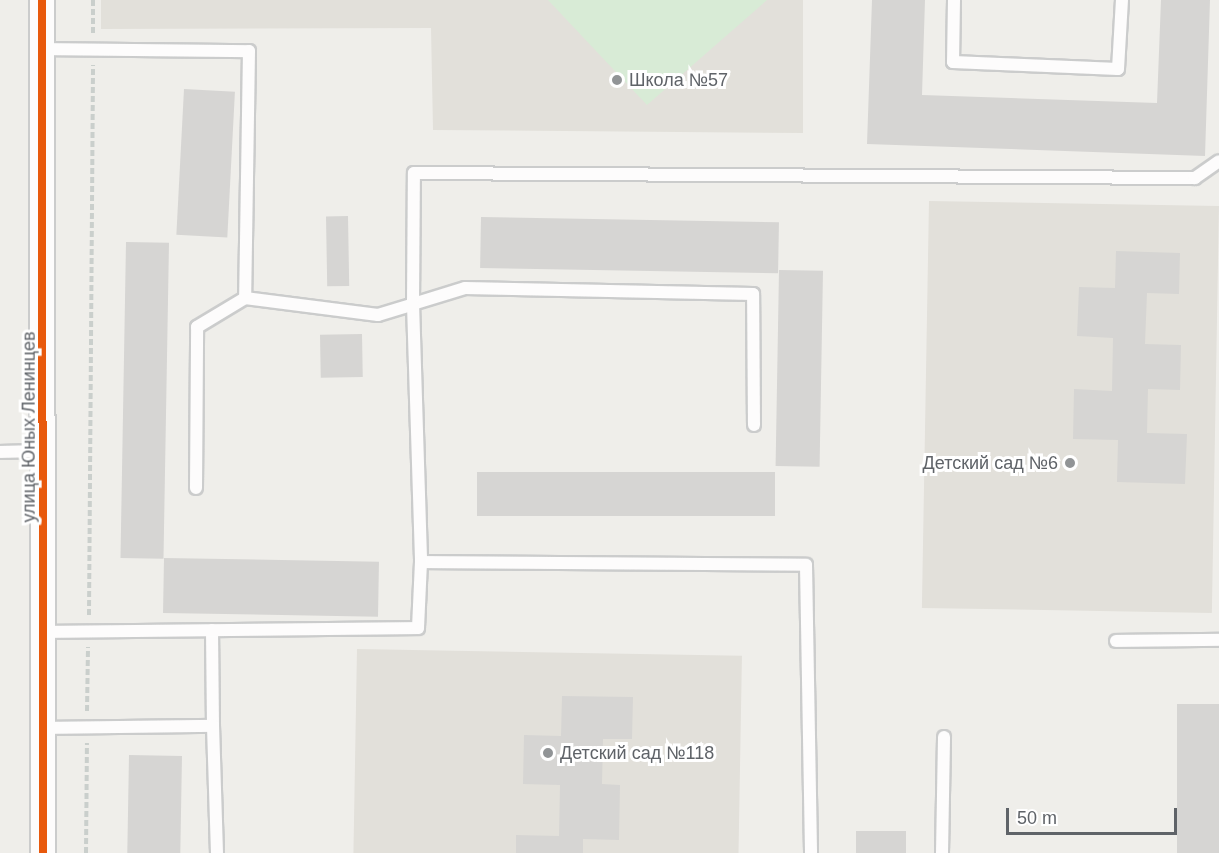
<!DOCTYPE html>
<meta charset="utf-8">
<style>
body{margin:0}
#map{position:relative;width:1219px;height:853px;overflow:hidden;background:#efeeea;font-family:Arial,sans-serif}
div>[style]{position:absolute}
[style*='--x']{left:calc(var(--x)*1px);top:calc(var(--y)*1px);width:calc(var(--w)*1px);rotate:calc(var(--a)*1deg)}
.education>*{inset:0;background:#e2e0da;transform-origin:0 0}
.green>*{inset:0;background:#d8ebd6}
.building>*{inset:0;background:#d6d5d3;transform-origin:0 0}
.path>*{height:4px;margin-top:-2px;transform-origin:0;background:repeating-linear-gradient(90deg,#cacfcc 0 6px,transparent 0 9px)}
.roads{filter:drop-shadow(2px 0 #cbcccc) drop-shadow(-2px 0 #cbcccc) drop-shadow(0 2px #cbcccc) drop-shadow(0 -2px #cbcccc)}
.service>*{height:12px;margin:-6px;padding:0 6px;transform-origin:6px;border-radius:6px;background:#fdfcfc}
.minor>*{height:24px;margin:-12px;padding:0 12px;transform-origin:12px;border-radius:12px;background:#fdfcfc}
.cycleway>*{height:8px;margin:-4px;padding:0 4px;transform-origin:4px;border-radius:4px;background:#e8590c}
.dots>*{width:16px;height:16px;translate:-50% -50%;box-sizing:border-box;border:3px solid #fff;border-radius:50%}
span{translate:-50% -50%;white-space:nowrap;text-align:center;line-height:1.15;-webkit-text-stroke:6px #fff;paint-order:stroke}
.poi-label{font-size:18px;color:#5f6368}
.left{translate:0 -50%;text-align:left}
.right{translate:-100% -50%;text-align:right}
.street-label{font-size:18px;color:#5f6368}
.scale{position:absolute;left:1006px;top:808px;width:171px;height:27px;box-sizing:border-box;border:3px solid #5f6368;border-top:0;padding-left:8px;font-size:18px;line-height:21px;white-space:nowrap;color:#5f6368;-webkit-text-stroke:4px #fff;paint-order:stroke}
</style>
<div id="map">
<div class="education">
<i style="clip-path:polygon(101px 0,803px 0,803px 133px,433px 130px,431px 28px,101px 29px)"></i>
<i style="left:929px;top:201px;width:290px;height:407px;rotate:1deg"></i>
<i style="left:357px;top:649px;width:385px;height:204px;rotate:1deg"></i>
</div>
<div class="green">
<i style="clip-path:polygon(548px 0,767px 0,647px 105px)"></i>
</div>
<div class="building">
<i style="clip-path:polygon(872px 0,925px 0,922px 95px,1157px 103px,1161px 0,1210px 0,1205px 156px,867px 144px)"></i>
<i style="left:184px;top:89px;width:51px;height:146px;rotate:3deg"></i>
<i style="left:348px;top:216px;width:70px;height:22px;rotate:89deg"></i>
<i style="left:481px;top:217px;width:298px;height:51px;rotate:1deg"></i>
<i style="left:126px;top:242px;width:43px;height:316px;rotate:1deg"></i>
<i style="clip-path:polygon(1116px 251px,1180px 253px,1179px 294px,1147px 293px,1145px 344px,1181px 345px,1180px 390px,1148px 389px,1147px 433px,1187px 434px,1185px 484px,1117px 482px,1118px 440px,1073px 439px,1074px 389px,1112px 391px,1113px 338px,1077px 336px,1079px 287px,1115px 288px)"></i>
<i style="left:779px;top:270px;width:44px;height:196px;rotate:1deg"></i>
<i style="left:362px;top:334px;width:43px;height:42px;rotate:89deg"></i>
<i style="left:477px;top:472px;width:298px;height:44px"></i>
<i style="left:164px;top:558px;width:215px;height:55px;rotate:1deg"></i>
<i style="clip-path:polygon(562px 696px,633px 697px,632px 739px,603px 739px,602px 784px,620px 785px,619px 840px,583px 839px,583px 853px,516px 853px,516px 835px,559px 836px,560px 785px,523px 784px,524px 735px,561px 736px)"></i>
<i style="left:1177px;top:704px;width:42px;height:149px"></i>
<i style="left:129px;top:755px;width:53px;height:98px;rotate:1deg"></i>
<i style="left:856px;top:831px;width:50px;height:22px"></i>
</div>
<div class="path">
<i style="--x:93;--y:0;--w:33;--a:90"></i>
<i style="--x:89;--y:615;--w:550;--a:-89.58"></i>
<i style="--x:87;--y:711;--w:64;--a:-89.1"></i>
<i style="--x:86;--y:853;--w:110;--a:-89.5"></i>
</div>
<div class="roads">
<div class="service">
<i style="--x:954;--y:0;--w:62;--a:90.9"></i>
<i style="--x:953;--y:62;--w:165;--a:2.4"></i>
<i style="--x:1118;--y:69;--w:69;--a:-86.7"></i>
<i style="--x:42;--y:49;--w:207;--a:0.6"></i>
<i style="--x:249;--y:51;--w:247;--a:90.9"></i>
<i style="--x:245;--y:298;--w:134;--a:7.3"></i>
<i style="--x:378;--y:315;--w:37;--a:-17"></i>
<i style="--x:413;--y:304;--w:131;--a:-89.6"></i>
<i style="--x:414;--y:173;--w:781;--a:0.37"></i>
<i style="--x:1195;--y:178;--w:29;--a:-35"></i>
<i style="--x:754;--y:425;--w:131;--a:-90.4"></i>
<i style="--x:753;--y:294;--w:288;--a:-178.8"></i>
<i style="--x:465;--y:288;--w:54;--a:162.9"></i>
<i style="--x:413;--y:304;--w:258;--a:88.2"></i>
<i style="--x:421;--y:562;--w:385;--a:0.4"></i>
<i style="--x:806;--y:565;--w:288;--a:89"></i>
<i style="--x:0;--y:452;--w:44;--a:-1.3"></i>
<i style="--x:196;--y:488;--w:161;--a:-89.6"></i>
<i style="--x:197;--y:327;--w:56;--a:-31.1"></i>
<i style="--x:212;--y:630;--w:96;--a:89.4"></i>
<i style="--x:45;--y:632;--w:373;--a:-0.6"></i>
<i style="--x:418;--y:628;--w:66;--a:-87.4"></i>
<i style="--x:1116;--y:641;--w:103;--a:-0.6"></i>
<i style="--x:45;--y:728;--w:168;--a:-0.7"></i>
<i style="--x:213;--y:726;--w:127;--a:88.2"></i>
<i style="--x:942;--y:853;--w:116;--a:-89"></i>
</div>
<div class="minor">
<i style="--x:42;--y:0;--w:853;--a:89.93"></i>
</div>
</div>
<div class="cycleway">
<i style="--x:42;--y:0;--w:853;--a:89.93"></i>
</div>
<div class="dots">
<i style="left:617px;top:80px;background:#919496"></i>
<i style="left:1070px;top:463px;background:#919496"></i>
<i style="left:548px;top:753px;background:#919496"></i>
</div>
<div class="poi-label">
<span class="left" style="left:629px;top:80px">Школа №57</span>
<span class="right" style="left:1058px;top:463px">Детский сад №6</span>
<span class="left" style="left:560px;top:753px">Детский сад №118</span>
</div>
<div class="street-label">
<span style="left:29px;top:427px;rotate:-90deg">улица Юных Ленинцев</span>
</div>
<div class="scale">50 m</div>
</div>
